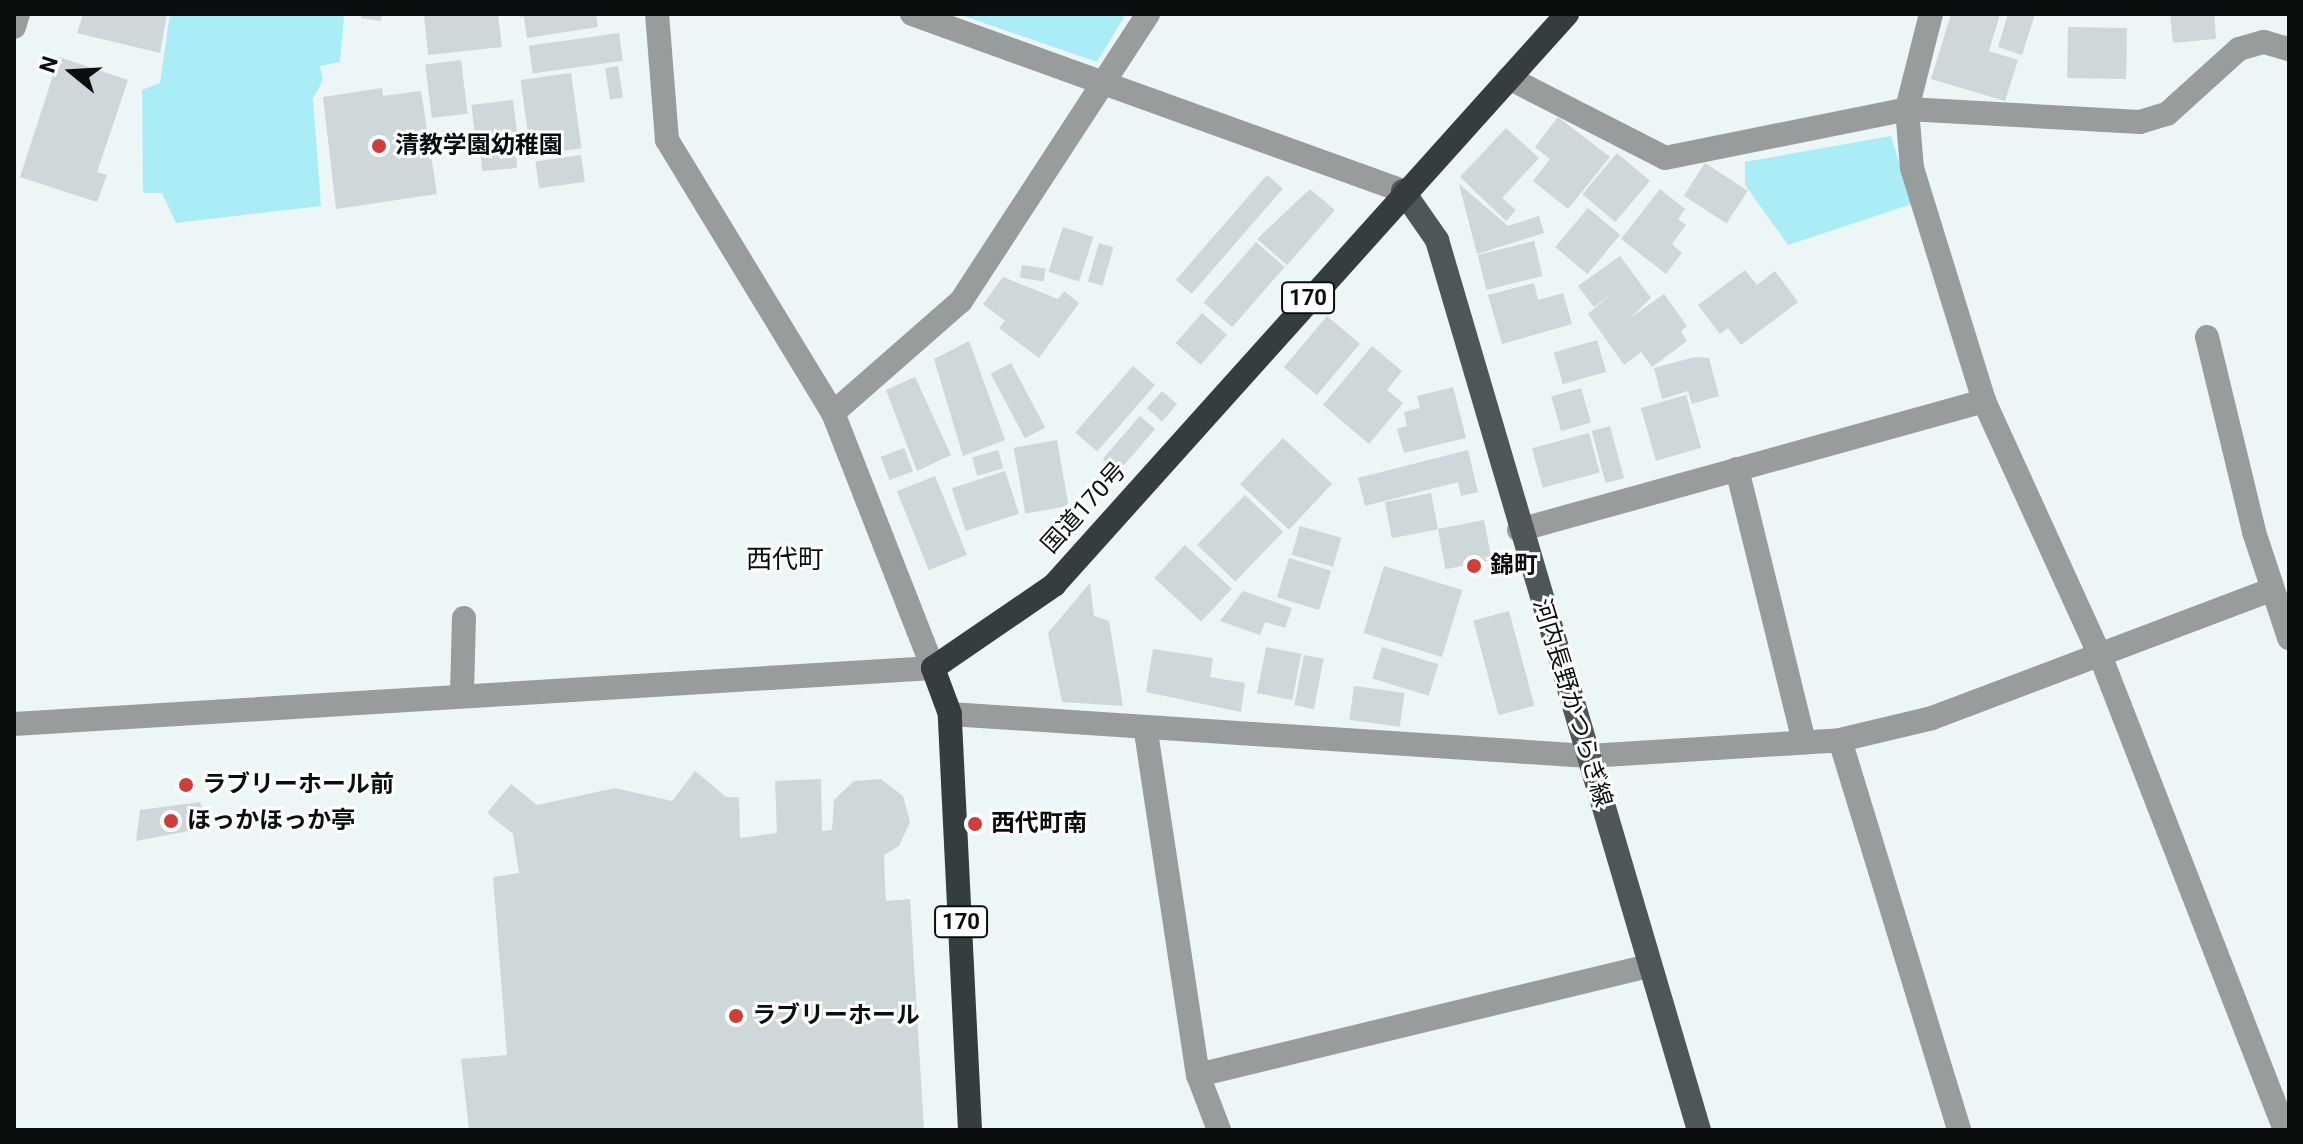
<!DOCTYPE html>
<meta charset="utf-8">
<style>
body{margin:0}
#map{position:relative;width:2303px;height:1144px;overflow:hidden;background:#ecf6f7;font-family:Roboto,"Noto Sans JP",sans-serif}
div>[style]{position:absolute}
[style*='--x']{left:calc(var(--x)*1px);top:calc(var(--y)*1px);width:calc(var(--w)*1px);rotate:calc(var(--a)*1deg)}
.green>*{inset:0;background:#aaedf6}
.building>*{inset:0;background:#ced7d9;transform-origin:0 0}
.minor>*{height:24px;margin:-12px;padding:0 12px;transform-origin:12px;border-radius:12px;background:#989c9d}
.major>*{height:24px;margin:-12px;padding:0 12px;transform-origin:12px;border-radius:12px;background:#4f5657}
.highway>*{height:24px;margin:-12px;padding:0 12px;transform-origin:12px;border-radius:12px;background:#363d3e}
.dots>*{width:22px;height:22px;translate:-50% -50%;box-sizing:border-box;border:4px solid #fff;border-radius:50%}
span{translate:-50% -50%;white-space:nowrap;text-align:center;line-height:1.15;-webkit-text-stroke:6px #fff;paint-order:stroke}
.shield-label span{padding:2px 6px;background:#fff;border:2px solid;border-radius:6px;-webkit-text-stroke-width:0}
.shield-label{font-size:22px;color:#0a0e0e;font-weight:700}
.poi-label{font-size:24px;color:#0a0e0e;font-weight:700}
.left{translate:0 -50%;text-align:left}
.street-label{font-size:24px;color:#0a0e0e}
.neighbourhood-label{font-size:26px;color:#0a0e0e}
.frame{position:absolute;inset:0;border:16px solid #0a0e0e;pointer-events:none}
.north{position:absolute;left:32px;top:32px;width:80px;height:80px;-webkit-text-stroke:6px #fff;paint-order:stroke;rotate:288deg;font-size:22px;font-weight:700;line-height:32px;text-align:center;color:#0a0e0e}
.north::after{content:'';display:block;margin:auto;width:28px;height:36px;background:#0a0e0e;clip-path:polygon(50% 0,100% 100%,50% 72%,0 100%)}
</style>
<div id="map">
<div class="green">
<i style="clip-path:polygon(170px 14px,344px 14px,340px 62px,320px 66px,323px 80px,313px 99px,321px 206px,176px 223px,162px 193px,143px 193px,142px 90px,160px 83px)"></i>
<i style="clip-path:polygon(958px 14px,1126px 14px,1097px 62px)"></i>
<i style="clip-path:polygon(1891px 136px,1912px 204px,1788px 245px,1745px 185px,1745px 162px)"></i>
</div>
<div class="building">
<i style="clip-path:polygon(83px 14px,167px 14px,160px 53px,77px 33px)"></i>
<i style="clip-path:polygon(362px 14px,382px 14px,381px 21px,361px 18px)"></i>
<i style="clip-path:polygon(424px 14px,498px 14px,502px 47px,428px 55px)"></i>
<i style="clip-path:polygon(508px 14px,596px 14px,598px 27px,527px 38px,524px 17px)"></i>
<i style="clip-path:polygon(1951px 14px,2000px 14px,1989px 51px,2018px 60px,2005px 101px,1931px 79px)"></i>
<i style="clip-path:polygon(2008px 14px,2035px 14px,2022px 55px,1998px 47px)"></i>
<i style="clip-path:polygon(2170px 14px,2214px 14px,2216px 39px,2173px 43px)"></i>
<i style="left:2068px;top:27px;width:59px;height:51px;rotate:1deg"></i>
<i style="left:619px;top:33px;width:28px;height:91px;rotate:82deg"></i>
<i style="clip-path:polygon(59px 57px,128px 80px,97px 172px,107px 175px,97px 202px,20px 177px)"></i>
<i style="left:461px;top:60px;width:54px;height:36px;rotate:83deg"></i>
<i style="left:618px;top:66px;width:32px;height:13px;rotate:81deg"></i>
<i style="left:571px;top:73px;width:76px;height:51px;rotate:82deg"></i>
<i style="clip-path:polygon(382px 88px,383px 96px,421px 91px,437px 194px,336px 209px,323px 97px)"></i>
<i style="left:513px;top:100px;width:41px;height:42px;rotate:83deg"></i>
<i style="clip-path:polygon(1558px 117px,1610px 157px,1568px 209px,1533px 181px,1550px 159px,1535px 147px)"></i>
<i style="clip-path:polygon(1506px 128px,1539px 158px,1502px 198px,1516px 210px,1506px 221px,1460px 177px)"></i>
<i style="left:515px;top:144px;width:24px;height:35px;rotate:85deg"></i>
<i style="left:1617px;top:153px;width:43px;height:54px;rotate:40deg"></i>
<i style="left:581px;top:155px;width:27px;height:46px;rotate:82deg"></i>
<i style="left:1705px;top:163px;width:51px;height:39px;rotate:33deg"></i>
<i style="left:1267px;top:175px;width:21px;height:139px;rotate:41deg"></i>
<i style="clip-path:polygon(1459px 184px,1508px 226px,1539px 216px,1544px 233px,1477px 254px)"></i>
<i style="clip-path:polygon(1310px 189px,1335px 210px,1287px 265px,1257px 239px)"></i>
<i style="clip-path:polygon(1660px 189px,1685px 209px,1678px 219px,1686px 225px,1672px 244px,1682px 253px,1666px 274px,1621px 239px)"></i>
<i style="left:1588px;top:208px;width:42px;height:51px;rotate:40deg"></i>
<i style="left:1063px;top:227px;width:32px;height:47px;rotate:18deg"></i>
<i style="left:1534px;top:241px;width:36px;height:58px;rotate:76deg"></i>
<i style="left:1256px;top:242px;width:38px;height:80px;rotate:41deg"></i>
<i style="left:1099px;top:243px;width:15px;height:40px;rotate:16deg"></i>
<i style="clip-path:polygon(1620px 256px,1651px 298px,1630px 318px,1664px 294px,1687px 326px,1681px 331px,1687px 341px,1652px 367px,1641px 352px,1624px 365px,1588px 314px,1612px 293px,1594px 307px,1578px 286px)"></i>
<i style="left:1022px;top:265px;width:24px;height:13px;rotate:9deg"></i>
<i style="clip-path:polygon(1745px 270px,1757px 285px,1775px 271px,1798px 302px,1741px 345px,1728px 328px,1720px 334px,1698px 305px)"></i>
<i style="clip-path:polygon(1003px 277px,1058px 299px,1064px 291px,1079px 303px,1039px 358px,999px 328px,1005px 321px,983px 304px)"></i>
<i style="clip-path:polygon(1534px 283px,1538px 300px,1563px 293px,1572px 324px,1502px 344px,1488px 295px)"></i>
<i style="left:1202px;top:313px;width:33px;height:40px;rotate:41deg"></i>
<i style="left:1327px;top:316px;width:43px;height:67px;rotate:40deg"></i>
<i style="left:1597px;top:340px;width:33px;height:45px;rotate:74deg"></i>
<i style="clip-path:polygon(969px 341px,1005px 440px,963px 456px,934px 359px)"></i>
<i style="clip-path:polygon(1372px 346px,1402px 371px,1387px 390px,1403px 403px,1369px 444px,1323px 405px)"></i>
<i style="clip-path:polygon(1695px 357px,1709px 358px,1719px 396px,1692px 404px,1688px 391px,1662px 399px,1654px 368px)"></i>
<i style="left:1011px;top:363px;width:73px;height:23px;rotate:62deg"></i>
<i style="left:1133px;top:366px;width:29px;height:88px;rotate:41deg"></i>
<i style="clip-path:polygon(915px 377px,951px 455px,917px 471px,886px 390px)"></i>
<i style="clip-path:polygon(1453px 387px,1466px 438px,1404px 453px,1397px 429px,1407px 426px,1404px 412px,1420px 408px,1417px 396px)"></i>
<i style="left:1581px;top:388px;width:36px;height:31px;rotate:74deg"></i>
<i style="left:1162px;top:391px;width:20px;height:23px;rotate:41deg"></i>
<i style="left:1686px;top:395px;width:55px;height:47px;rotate:74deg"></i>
<i style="left:1140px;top:416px;width:20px;height:57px;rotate:41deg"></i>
<i style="left:1610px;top:426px;width:54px;height:19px;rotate:75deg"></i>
<i style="left:1589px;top:433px;width:41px;height:59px;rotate:75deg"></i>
<i style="left:1283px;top:438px;width:67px;height:63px;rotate:43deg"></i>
<i style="left:1057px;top:440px;width:67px;height:44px;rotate:80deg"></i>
<i style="left:904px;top:448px;width:25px;height:25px;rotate:69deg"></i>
<i style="left:998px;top:450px;width:19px;height:27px;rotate:74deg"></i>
<i style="clip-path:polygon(1468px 450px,1478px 492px,1461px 496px,1458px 482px,1365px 506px,1358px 478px)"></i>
<i style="left:1005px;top:471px;width:45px;height:56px;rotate:72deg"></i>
<i style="left:935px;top:476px;width:85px;height:41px;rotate:68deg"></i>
<i style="left:1431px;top:493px;width:37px;height:47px;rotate:79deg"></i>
<i style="left:1245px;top:495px;width:53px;height:69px;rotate:44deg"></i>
<i style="left:1484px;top:520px;width:41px;height:47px;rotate:79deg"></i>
<i style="left:1300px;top:526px;width:43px;height:30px;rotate:16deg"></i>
<i style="left:1185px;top:545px;width:64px;height:45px;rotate:43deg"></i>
<i style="left:1289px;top:558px;width:44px;height:41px;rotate:17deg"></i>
<i style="left:1384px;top:566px;width:82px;height:70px;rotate:17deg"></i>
<i style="clip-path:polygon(1090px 583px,1094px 616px,1109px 621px,1123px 706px,1062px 702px,1048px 633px)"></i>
<i style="clip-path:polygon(1243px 591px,1292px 608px,1285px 628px,1265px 622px,1260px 635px,1220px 621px)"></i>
<i style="left:1509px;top:611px;width:98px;height:37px;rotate:75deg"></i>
<i style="left:1266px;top:647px;width:36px;height:47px;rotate:11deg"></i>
<i style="left:1382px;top:647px;width:59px;height:33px;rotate:17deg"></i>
<i style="clip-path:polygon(1153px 649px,1213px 658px,1210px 677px,1245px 683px,1241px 712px,1146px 692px)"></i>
<i style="left:1304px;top:655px;width:20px;height:51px;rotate:11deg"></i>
<i style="left:1354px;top:686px;width:51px;height:34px;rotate:8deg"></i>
<i style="clip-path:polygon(695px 771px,726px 797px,739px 797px,740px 838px,777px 833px,775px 781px,821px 779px,822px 831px,832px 830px,834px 800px,854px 781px,881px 779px,903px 796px,910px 822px,899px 846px,884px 855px,885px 887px,886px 901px,910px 899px,924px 1130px,469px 1130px,461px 1059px,507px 1055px,493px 877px,519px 873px,513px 834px,487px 813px,511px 784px,537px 805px,615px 788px,672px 801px)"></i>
<i style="clip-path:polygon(200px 802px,210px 827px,136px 841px,140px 810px)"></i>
</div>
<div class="minor">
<i style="--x:912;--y:14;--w:522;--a:19.82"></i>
<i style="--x:1931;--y:14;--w:98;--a:104.2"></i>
<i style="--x:1907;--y:109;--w:59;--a:85.2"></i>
<i style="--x:1912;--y:168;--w:244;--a:72.8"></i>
<i style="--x:1984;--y:401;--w:279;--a:65.5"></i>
<i style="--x:2100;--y:655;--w:510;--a:68.72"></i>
<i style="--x:14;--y:27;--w:14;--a:-73"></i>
<i style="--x:1509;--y:78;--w:175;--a:27.1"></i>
<i style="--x:1665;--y:158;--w:247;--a:-11.4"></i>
<i style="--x:1907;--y:109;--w:233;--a:3.2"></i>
<i style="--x:2140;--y:122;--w:28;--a:-17"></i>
<i style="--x:2167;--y:114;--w:97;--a:-42.1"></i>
<i style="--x:2239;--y:49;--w:26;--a:-16"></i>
<i style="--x:2264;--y:42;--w:26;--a:16"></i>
<i style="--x:2207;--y:337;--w:201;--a:76.4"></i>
<i style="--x:2254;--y:532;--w:112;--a:71.7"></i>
<i style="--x:833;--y:413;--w:170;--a:-41.2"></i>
<i style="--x:961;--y:301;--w:343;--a:-56.9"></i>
<i style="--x:1737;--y:469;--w:281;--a:76.2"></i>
<i style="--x:1519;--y:530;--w:483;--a:-15.5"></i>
<i style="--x:462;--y:693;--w:75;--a:-88.5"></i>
<i style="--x:950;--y:714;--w:640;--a:3.76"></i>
<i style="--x:1589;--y:756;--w:252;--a:-3.6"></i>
<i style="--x:1840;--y:740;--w:95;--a:-13.4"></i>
<i style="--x:1932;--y:718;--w:362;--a:-20.7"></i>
<i style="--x:14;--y:724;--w:921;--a:-3.49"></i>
<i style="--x:933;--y:668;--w:274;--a:-111.4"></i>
<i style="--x:833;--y:413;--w:320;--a:-121.3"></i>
<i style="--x:667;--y:140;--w:126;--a:-94.5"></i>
<i style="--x:1146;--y:732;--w:347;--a:81.4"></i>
<i style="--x:1198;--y:1075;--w:59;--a:69.1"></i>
<i style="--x:1840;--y:740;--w:408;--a:73"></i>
<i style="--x:1198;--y:1075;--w:464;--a:-13.6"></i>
</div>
<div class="major">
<i style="--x:1403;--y:191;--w:60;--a:55.2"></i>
<i style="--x:1437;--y:240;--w:928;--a:73.6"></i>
</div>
<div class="highway">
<i style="--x:970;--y:1130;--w:416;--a:-92.8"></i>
<i style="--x:950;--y:714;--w:49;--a:-110.3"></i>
<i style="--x:933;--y:668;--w:147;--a:-34.4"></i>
<i style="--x:1054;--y:585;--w:768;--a:-48.06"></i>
</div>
<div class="dots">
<i style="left:379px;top:146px;background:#ce3f3b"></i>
<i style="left:1474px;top:566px;background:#ce3f3b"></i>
<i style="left:186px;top:785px;background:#ce3f3b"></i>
<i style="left:171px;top:821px;background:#ce3f3b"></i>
<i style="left:975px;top:824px;background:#ce3f3b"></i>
<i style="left:736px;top:1016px;background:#ce3f3b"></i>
</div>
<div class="shield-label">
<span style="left:1308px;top:298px">170</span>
<span style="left:961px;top:922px">170</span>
</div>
<div class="poi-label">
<span class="left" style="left:395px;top:146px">清教学園幼稚園</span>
<span class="left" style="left:1490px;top:566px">錦町</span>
<span class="left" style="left:202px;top:785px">ラブリーホール前</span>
<span class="left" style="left:187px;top:821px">ほっかほっか亭</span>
<span class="left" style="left:991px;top:824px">西代町南</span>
<span class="left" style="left:752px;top:1016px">ラブリーホール</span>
</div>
<div class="street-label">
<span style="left:1084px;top:508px;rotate:-48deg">国道170号</span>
<span style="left:1572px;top:703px;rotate:73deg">河内長野かつらぎ線</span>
</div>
<div class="neighbourhood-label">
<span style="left:785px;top:560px">西代町</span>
</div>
<div class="frame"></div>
<div class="north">N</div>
</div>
